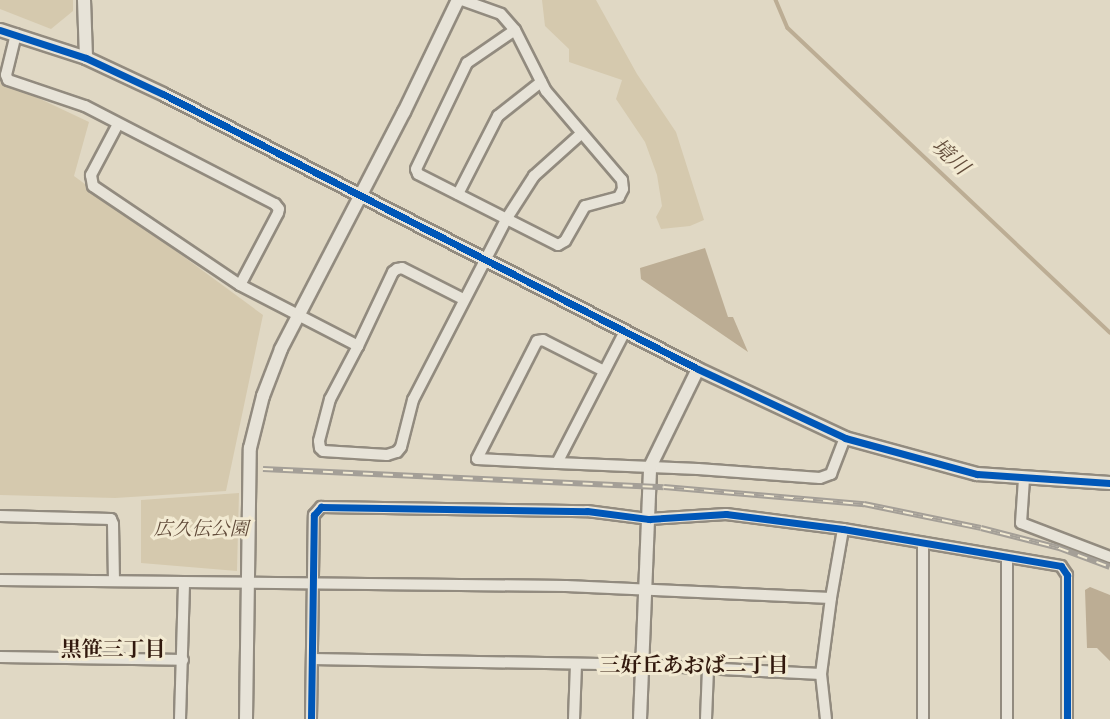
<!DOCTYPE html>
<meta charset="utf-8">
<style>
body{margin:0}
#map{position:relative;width:1110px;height:719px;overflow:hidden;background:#e0d8c4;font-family:Vollkorn,"Noto Serif JP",serif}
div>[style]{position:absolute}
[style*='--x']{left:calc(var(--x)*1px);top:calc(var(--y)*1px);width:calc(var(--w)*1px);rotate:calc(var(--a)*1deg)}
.green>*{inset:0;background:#d5c9ae}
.water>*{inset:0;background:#bcad94}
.stream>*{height:3.5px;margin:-1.75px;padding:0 1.75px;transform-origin:1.75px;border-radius:1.75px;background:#bcad94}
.roads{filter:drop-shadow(2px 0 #928b7f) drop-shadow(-2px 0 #928b7f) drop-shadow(0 2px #928b7f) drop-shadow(0 -2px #928b7f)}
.minor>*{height:10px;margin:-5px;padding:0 5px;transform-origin:5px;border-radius:5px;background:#e7e3d8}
.tertiary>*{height:12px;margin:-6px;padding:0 6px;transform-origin:6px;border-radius:6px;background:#e7e3d8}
.rail>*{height:6px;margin-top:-3px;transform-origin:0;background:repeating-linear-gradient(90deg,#f2ead2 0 10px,#a49f97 0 20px);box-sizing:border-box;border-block:2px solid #a49f97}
.cycleway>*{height:7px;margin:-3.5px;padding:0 3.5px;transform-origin:3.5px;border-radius:3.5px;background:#0057b8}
span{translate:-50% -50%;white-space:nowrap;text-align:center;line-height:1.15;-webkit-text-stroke:6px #f2ead2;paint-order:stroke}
.park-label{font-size:19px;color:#604a39;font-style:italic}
.water-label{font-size:21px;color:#634d3b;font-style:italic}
.neighbourhood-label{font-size:21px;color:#32190e;font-weight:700}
</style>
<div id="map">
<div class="green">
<i style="clip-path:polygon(0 0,73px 0,73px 11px,51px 29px,0 9px)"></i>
<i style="clip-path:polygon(542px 0,596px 0,637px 74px,676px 132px,704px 220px,690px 226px,661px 229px,656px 217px,662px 206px,657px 175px,645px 142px,616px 99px,622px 80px,569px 62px,569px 49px,545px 26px)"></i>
<i style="clip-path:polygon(0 80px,89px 122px,74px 176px,263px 315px,226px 491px,115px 498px,0 495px)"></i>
<i style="clip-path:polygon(239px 493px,237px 571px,141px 563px,141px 500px)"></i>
</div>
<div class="water">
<i style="clip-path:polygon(705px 248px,728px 317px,733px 317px,748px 352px,641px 279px,640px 268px)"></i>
<i style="clip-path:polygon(1090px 587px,1110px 595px,1110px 661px,1097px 648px,1087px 648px,1085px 590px)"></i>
</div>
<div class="stream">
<i style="--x:776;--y:0;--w:30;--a:67"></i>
<i style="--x:788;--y:28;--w:443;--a:43.4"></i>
</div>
<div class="roads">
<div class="minor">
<i style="--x:462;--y:0;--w:41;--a:19.7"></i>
<i style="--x:501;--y:14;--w:21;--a:49"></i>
<i style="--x:515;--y:30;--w:68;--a:63.1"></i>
<i style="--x:546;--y:91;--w:117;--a:49.5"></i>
<i style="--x:622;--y:180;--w:9;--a:84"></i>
<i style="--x:623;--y:189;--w:9;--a:117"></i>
<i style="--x:619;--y:197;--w:35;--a:165"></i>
<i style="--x:585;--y:206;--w:40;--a:119.7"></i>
<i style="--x:565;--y:241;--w:8;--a:150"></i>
<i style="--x:558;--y:245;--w:157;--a:-153.1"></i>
<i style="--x:418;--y:174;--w:5;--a:-112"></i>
<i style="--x:416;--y:169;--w:118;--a:-64.3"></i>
<i style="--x:467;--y:63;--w:58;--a:-34.5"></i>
<i style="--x:16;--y:34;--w:42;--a:103.7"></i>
<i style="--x:6;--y:75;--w:5;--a:68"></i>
<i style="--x:8;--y:80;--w:81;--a:18.7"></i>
<i style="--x:85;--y:106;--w:214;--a:27.3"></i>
<i style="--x:275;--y:204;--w:6;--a:51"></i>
<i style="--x:279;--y:209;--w:4;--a:104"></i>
<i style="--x:278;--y:213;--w:81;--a:117.8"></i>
<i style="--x:118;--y:124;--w:58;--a:117.9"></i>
<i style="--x:91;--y:175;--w:11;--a:80"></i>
<i style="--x:93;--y:186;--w:177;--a:34"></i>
<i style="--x:240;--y:285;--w:133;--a:27.3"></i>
<i style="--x:358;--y:346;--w:60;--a:117.8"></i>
<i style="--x:330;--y:399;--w:43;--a:104.7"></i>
<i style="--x:319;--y:441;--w:7;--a:82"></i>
<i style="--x:320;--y:448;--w:4;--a:45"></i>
<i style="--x:323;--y:451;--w:64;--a:3.6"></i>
<i style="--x:387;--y:455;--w:10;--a:-17"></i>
<i style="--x:397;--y:452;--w:6;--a:-51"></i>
<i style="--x:401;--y:447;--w:49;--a:-75.7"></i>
<i style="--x:413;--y:400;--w:205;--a:-62.7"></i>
<i style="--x:507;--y:218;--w:50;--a:-57.3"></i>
<i style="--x:534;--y:176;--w:64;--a:-41.9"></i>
<i style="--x:458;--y:194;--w:88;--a:-62.9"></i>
<i style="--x:498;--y:116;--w:55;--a:-38.3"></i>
<i style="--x:358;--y:346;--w:82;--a:-64.7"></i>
<i style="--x:393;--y:272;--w:5;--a:-37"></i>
<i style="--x:397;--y:269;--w:5;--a:-11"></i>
<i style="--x:402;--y:268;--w:68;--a:26.9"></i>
<i style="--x:604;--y:371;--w:68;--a:-153.1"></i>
<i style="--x:543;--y:340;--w:6;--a:171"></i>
<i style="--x:537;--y:341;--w:132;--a:117"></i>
<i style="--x:477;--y:459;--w:80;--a:2.9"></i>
<i style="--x:557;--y:463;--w:148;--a:-62.7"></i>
<i style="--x:557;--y:463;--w:141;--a:2.4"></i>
<i style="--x:698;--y:469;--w:122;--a:4.2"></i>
<i style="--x:820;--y:478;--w:12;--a:-20"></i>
<i style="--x:831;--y:474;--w:39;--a:-69"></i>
<i style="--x:1024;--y:479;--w:44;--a:93.9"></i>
<i style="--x:1021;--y:523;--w:95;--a:20.9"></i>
<i style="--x:0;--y:516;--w:111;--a:1.5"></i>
<i style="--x:111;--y:519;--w:5;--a:68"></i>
<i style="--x:113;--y:524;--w:56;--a:89"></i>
<i style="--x:923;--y:543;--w:176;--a:90"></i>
<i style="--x:1007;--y:557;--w:162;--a:90"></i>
<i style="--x:0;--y:580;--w:566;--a:0.61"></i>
<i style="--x:566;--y:586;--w:265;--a:2.6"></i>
<i style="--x:831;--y:598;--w:77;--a:97.5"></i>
<i style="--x:821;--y:674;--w:45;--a:83.7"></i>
<i style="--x:831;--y:598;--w:70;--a:-80.1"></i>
<i style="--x:0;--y:657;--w:183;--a:0.9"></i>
<i style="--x:312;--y:659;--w:330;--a:1"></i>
<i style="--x:642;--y:665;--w:179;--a:2.9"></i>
<i style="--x:180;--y:719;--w:137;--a:-88.3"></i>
<i style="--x:311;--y:719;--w:204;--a:-89.2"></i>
<i style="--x:314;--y:515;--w:11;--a:-49"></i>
<i style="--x:321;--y:507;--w:266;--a:0.9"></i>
<i style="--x:587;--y:511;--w:63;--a:7.4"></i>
<i style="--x:649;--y:519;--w:77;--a:-3.7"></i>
<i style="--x:726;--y:514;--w:118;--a:7.3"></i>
<i style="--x:843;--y:529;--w:221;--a:9.6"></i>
<i style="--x:1061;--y:566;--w:11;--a:56"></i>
<i style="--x:1067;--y:575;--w:144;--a:90"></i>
<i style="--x:574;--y:719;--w:55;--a:-87.9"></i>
<i style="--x:706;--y:719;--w:50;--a:-87.7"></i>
</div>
<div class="tertiary">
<i style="--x:84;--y:0;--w:58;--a:88"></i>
<i style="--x:0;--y:30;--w:90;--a:18"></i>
<i style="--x:86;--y:58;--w:85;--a:25.1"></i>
<i style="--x:163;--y:94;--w:602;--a:27.2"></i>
<i style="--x:698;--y:369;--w:162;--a:25.1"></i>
<i style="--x:845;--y:438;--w:137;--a:15.3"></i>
<i style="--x:977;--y:474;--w:133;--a:3.9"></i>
<i style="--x:246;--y:719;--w:271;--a:-89.2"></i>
<i style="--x:250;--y:448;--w:54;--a:-76"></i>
<i style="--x:263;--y:396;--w:50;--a:-69"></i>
<i style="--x:281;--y:349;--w:267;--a:-62.6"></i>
<i style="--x:404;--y:112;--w:124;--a:-64.3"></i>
<i style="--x:640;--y:719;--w:252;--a:-87.7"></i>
<i style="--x:650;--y:467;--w:109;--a:-63.9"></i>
</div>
</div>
<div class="rail">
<i style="--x:263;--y:469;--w:401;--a:2.6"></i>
<i style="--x:664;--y:487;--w:201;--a:4.9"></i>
<i style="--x:864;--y:504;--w:119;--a:11.6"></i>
<i style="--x:981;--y:528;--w:81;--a:14.4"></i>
<i style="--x:1059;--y:548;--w:54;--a:20.4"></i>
</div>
<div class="cycleway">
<i style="--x:0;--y:30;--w:90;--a:18"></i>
<i style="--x:86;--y:58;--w:85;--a:25.1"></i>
<i style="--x:163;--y:94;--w:602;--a:27.2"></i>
<i style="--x:698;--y:369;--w:162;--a:25.1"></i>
<i style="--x:845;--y:438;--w:137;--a:15.3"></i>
<i style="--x:977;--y:474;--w:133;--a:3.9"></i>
<i style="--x:311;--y:719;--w:204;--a:-89.2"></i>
<i style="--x:314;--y:515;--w:11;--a:-49"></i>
<i style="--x:321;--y:507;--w:266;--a:0.9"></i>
<i style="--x:587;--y:511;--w:63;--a:7.4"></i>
<i style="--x:649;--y:519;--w:77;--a:-3.7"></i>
<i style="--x:726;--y:514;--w:118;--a:7.3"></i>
<i style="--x:843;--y:529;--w:221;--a:9.6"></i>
<i style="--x:1061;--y:566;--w:11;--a:56"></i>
<i style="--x:1067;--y:575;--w:144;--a:90"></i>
</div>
<div class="park-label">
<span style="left:201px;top:531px">広久伝公園</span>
</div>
<div class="water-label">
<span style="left:949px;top:158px;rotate:43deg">境川</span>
</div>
<div class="neighbourhood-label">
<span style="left:113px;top:651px">黒笹三丁目</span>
<span style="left:694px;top:667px">三好丘あおば二丁目</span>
</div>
</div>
